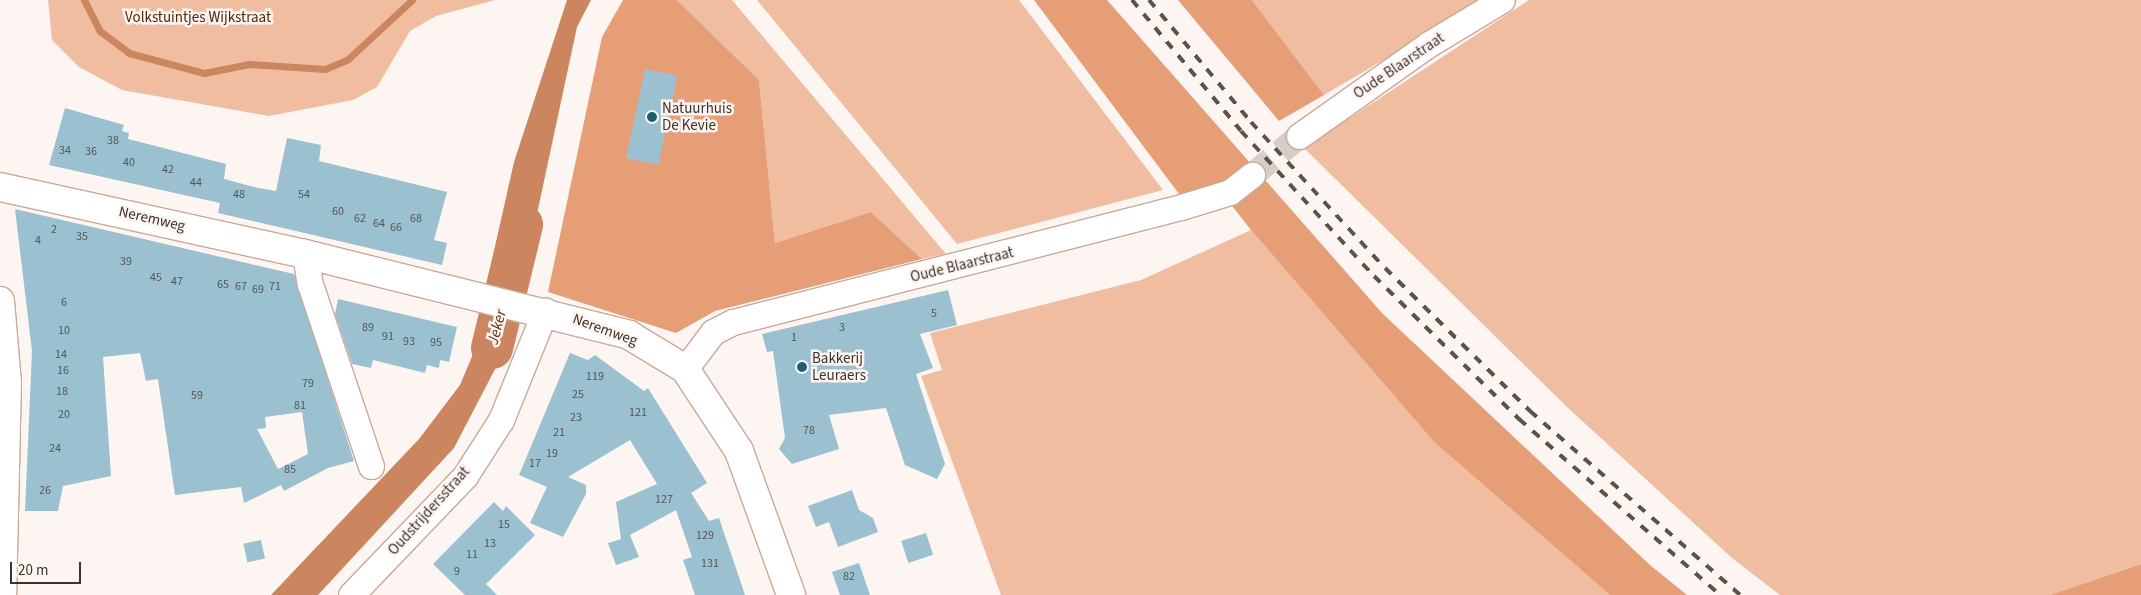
<!DOCTYPE html>
<style>
body{margin:0}
#map{position:relative;width:2141px;height:595px;overflow:hidden;background:#fcf5f2;font-family:"Source Sans 3",sans-serif}
div>[style]{position:absolute}
[style*='--x']{left:calc(var(--x)*1px);top:calc(var(--y)*1px);width:calc(var(--w)*1px);rotate:calc(var(--a)*1deg)}
.green>*{inset:0;background:#f1bda1}
.forest>*{inset:0;background:#e69e77}
.water>*{inset:0;background:#cc865f}
.stream>*{height:7px;margin:-3.5px;padding:0 3.5px;transform-origin:3.5px;border-radius:3.5px;background:#cc865f}
.river>*{height:42px;margin:-21px;padding:0 21px;transform-origin:21px;border-radius:21px;background:#cc865f}
.building>*{inset:0;background:#9bc0cf;transform-origin:0 0}
.minor-tunnel>*{height:25px;margin-top:-12.5px;transform-origin:0;background:repeating-linear-gradient(90deg,#d6ceca 0 25px,transparent 0 37px)}
.roads{filter:drop-shadow(1px 0 #c9a998) drop-shadow(-1px 0 #c9a998) drop-shadow(0 1px #c9a998) drop-shadow(0 -1px #c9a998)}
.minor>*{height:25px;margin:-12.5px;padding:0 12.5px;transform-origin:12.5px;border-radius:12.5px;background:#fff}
.tertiary>*{height:28px;margin:-14px;padding:0 14px;transform-origin:14px;border-radius:14px;background:#fff}
.rail>*{height:4px;margin-top:-2px;transform-origin:0;background:repeating-linear-gradient(90deg,#5d514a 0 9px,transparent 0 18px)}
.dots>*{width:14px;height:14px;translate:-50% -50%;box-sizing:border-box;border:2px solid #fcf5f2;border-radius:50%}
span{translate:-50% -50%;white-space:nowrap;text-align:center;line-height:1.15;-webkit-text-stroke:5px #fcf5f2;paint-order:stroke}
.number-label{font-size:12px;color:#565654}
.number-label span{-webkit-text-stroke-width:0}
.park-label{font-size:15px;color:#522506}
.street-label{font-size:15px;color:#3f322b}
.poi-label{font-size:15px;color:#3f322b}
.left{translate:0 -50%;text-align:left}
.water-label{font-size:16px;color:#633417;font-style:italic}
.scale{position:absolute;left:10px;top:562px;width:71px;height:22px;box-sizing:border-box;border:2px solid #3f322b;border-top:0;padding-left:6px;font-size:15px;line-height:18px;white-space:nowrap;color:#3f322b;-webkit-text-stroke:4px #fcf5f2;paint-order:stroke}
</style>
<div id="map">
<div class="green">
<i style="clip-path:polygon(48px 0,495px 0,436px 16px,410px 31px,377px 87px,353px 100px,269px 116px,122px 90px,79px 67px,52px 40px)"></i>
<i style="clip-path:polygon(677px 0,732px 0,946px 254px,922px 259px,871px 212px,775px 243px,759px 80px)"></i>
<i style="clip-path:polygon(757px 0,1019px 0,1163px 190px,957px 244px)"></i>
<i style="clip-path:polygon(1252px 0,1486px 0,1324px 95px)"></i>
<i style="clip-path:polygon(1529px 0,2141px 0,2141px 564px,2050px 595px,1780px 595px,1732px 558px,1568px 408px,1304px 148px)"></i>
<i style="clip-path:polygon(1251px 230px,1434px 442px,1610px 595px,1001px 595px,921px 376px,942px 370px,930px 333px,1141px 280px)"></i>
</div>
<div class="forest">
<i style="clip-path:polygon(623px 0,677px 0,759px 80px,775px 243px,871px 212px,922px 259px,715px 311px,676px 333px,548px 292px,602px 37px)"></i>
<i style="clip-path:polygon(1034px 0,1107px 0,1382px 313px,1650px 565px,1687px 595px,1610px 595px,1434px 442px,1251px 230px,1229px 202px,1225px 187px,1179px 194px)"></i>
<i style="clip-path:polygon(1178px 0,1252px 0,1324px 95px,1279px 121px)"></i>
<i style="clip-path:polygon(2141px 564px,2141px 595px,2050px 595px)"></i>
</div>
<div class="water">
<i style="clip-path:polygon(567px 0,591px 0,577px 27px,522px 284px,488px 278px,514px 162px)"></i>
<i style="clip-path:polygon(489px 316px,519px 323px,454px 448px,318px 595px,271px 595px,419px 439px,460px 385px)"></i>
</div>
<div class="stream">
<i style="--x:84;--y:0;--w:35;--a:63"></i>
<i style="--x:100;--y:31;--w:36;--a:37"></i>
<i style="--x:129;--y:53;--w:78;--a:14.9"></i>
<i style="--x:204;--y:73;--w:46;--a:-11.3"></i>
<i style="--x:249;--y:64;--w:76;--a:3.8"></i>
<i style="--x:325;--y:69;--w:25;--a:-23"></i>
<i style="--x:348;--y:59;--w:87;--a:-42.7"></i>
</div>
<div class="river">
<i style="--x:492;--y:348;--w:127;--a:-76.3"></i>
</div>
<div class="building">
<i style="left:645px;top:69px;width:33px;height:91px;rotate:12deg"></i>
<i style="clip-path:polygon(65px 108px,124px 125px,122px 131px,129px 133px,128px 139px,226px 164px,224px 179px,258px 188px,276px 191px,287px 138px,321px 145px,319px 161px,447px 192px,434px 240px,447px 243px,442px 265px,218px 213px,220px 203px,49px 165px)"></i>
<i style="clip-path:polygon(evenodd,15px 209px,294px 274px,354px 461px,328px 468px,284px 491px,281px 485px,244px 503px,241px 487px,175px 495px,158px 379px,146px 381px,140px 353px,103px 357px,111px 476px,63px 486px,58px 511px,25px 511px,32px 351px,15px 209px,302px 412px,308px 454px,278px 469px,257px 429px,266px 428px,265px 417px,302px 412px)"></i>
<i style="clip-path:polygon(948px 290px,957px 325px,920px 334px,933px 368px,916px 374px,945px 464px,937px 479px,905px 465px,886px 408px,829px 415px,839px 449px,792px 464px,779px 449px,785px 438px,773px 351px,767px 352px,762px 334px)"></i>
<i style="clip-path:polygon(338px 299px,457px 327px,449px 362px,440px 360px,439px 368px,427px 365px,425px 373px,373px 360px,371px 368px,352px 364px,335px 314px)"></i>
<i style="clip-path:polygon(570px 353px,588px 360px,595px 355px,644px 391px,648px 388px,707px 483px,691px 493px,709px 521px,719px 518px,745px 595px,695px 595px,683px 560px,692px 557px,676px 510px,630px 535px,639px 557px,616px 565px,608px 543px,621px 539px,616px 502px,657px 484px,630px 440px,568px 477px,586px 485px,586px 494px,563px 537px,530px 523px,547px 487px,519px 475px)"></i>
<i style="clip-path:polygon(852px 490px,859px 510px,873px 518px,878px 532px,838px 547px,829px 522px,816px 527px,808px 506px)"></i>
<i style="clip-path:polygon(494px 502px,503px 511px,506px 506px,535px 535px,486px 584px,497px 595px,465px 595px,433px 564px)"></i>
<i style="left:926px;top:533px;width:23px;height:26px;rotate:72deg"></i>
<i style="left:261px;top:540px;width:19px;height:18px;rotate:78deg"></i>
<i style="clip-path:polygon(859px 563px,870px 595px,840px 595px,832px 572px)"></i>
</div>
<div class="minor-tunnel">
<i style="--x:1252;--y:175;--w:61;--a:-39.7"></i>
</div>
<div class="roads">
<div class="minor">
<i style="--x:1299;--y:136;--w:159;--a:-35.3"></i>
<i style="--x:1429;--y:44;--w:85;--a:-31.1"></i>
<i style="--x:305;--y:254;--w:30;--a:81"></i>
<i style="--x:310;--y:284;--w:192;--a:71.5"></i>
<i style="--x:685;--y:369;--w:46;--a:-52.9"></i>
<i style="--x:713;--y:332;--w:22;--a:-27"></i>
<i style="--x:733;--y:322;--w:463;--a:-14.4"></i>
<i style="--x:1181;--y:207;--w:51;--a:-17"></i>
<i style="--x:1230;--y:192;--w:28;--a:-38"></i>
<i style="--x:351;--y:595;--w:165;--a:-46.2"></i>
<i style="--x:465;--y:476;--w:67;--a:-57.3"></i>
<i style="--x:501;--y:420;--w:118;--a:-68"></i>
</div>
<div class="tertiary">
<i style="--x:0;--y:187;--w:312;--a:12.4"></i>
<i style="--x:305;--y:254;--w:334;--a:14"></i>
<i style="--x:629;--y:335;--w:66;--a:31.3"></i>
<i style="--x:685;--y:369;--w:98;--a:56.6"></i>
<i style="--x:739;--y:451;--w:153;--a:70.1"></i>
<i style="--x:0;--y:301;--w:81;--a:85.1"></i>
<i style="--x:7;--y:382;--w:213;--a:91.3"></i>
</div>
</div>
<div class="rail">
<i style="--x:1132;--y:0;--w:170;--a:50.2"></i>
<i style="--x:1241;--y:131;--w:197;--a:47.5"></i>
<i style="--x:1374;--y:276;--w:204;--a:44.6"></i>
<i style="--x:1519;--y:419;--w:267;--a:41.2"></i>
<i style="--x:1149;--y:0;--w:159;--a:50.1"></i>
<i style="--x:1251;--y:122;--w:198;--a:47.5"></i>
<i style="--x:1385;--y:268;--w:204;--a:44.6"></i>
<i style="--x:1530;--y:411;--w:279;--a:41.2"></i>
</div>
<div class="dots">
<i style="left:652px;top:117px;background:#1d5e73"></i>
<i style="left:802px;top:367px;background:#1d5e73"></i>
</div>
<div class="number-label">
<span style="left:113px;top:141px">38</span>
<span style="left:65px;top:151px">34</span>
<span style="left:91px;top:152px">36</span>
<span style="left:129px;top:163px">40</span>
<span style="left:168px;top:170px">42</span>
<span style="left:196px;top:183px">44</span>
<span style="left:239px;top:195px">48</span>
<span style="left:304px;top:195px">54</span>
<span style="left:338px;top:212px">60</span>
<span style="left:360px;top:219px">62</span>
<span style="left:416px;top:219px">68</span>
<span style="left:379px;top:224px">64</span>
<span style="left:396px;top:228px">66</span>
<span style="left:54px;top:230px">2</span>
<span style="left:82px;top:237px">35</span>
<span style="left:38px;top:241px">4</span>
<span style="left:126px;top:262px">39</span>
<span style="left:156px;top:278px">45</span>
<span style="left:177px;top:282px">47</span>
<span style="left:223px;top:285px">65</span>
<span style="left:241px;top:287px">67</span>
<span style="left:275px;top:287px">71</span>
<span style="left:258px;top:290px">69</span>
<span style="left:64px;top:303px">6</span>
<span style="left:934px;top:314px">5</span>
<span style="left:368px;top:328px">89</span>
<span style="left:842px;top:328px">3</span>
<span style="left:64px;top:331px">10</span>
<span style="left:388px;top:337px">91</span>
<span style="left:794px;top:338px">1</span>
<span style="left:409px;top:342px">93</span>
<span style="left:436px;top:343px">95</span>
<span style="left:61px;top:355px">14</span>
<span style="left:63px;top:371px">16</span>
<span style="left:595px;top:377px">119</span>
<span style="left:308px;top:384px">79</span>
<span style="left:62px;top:392px">18</span>
<span style="left:578px;top:395px">25</span>
<span style="left:197px;top:396px">59</span>
<span style="left:300px;top:406px">81</span>
<span style="left:638px;top:413px">121</span>
<span style="left:64px;top:415px">20</span>
<span style="left:576px;top:418px">23</span>
<span style="left:809px;top:431px">78</span>
<span style="left:559px;top:433px">21</span>
<span style="left:55px;top:449px">24</span>
<span style="left:552px;top:454px">19</span>
<span style="left:535px;top:464px">17</span>
<span style="left:290px;top:470px">85</span>
<span style="left:45px;top:491px">26</span>
<span style="left:664px;top:500px">127</span>
<span style="left:504px;top:525px">15</span>
<span style="left:705px;top:536px">129</span>
<span style="left:490px;top:544px">13</span>
<span style="left:472px;top:555px">11</span>
<span style="left:710px;top:564px">131</span>
<span style="left:457px;top:572px">9</span>
<span style="left:849px;top:577px">82</span>
</div>
<div class="park-label">
<span style="left:198px;top:18px">Volkstuintjes Wijkstraat</span>
</div>
<div class="street-label">
<span style="left:1399px;top:66px;rotate:-34deg">Oude Blaarstraat</span>
<span style="left:152px;top:219px;rotate:13deg">Neremweg</span>
<span style="left:962px;top:265px;rotate:-14deg">Oude Blaarstraat</span>
<span style="left:605px;top:330px;rotate:20deg">Neremweg</span>
<span style="left:429px;top:511px;rotate:-48deg">Oudstrijdersstraat</span>
</div>
<div class="poi-label">
<span class="left" style="left:662px;top:117px">Natuurhuis<br>De Kevie</span>
<span class="left" style="left:812px;top:367px">Bakkerij<br>Leuraers</span>
</div>
<div class="water-label">
<span style="left:497px;top:327px;rotate:-76deg">Jeker</span>
</div>
<div class="scale">20 m</div>
</div>
